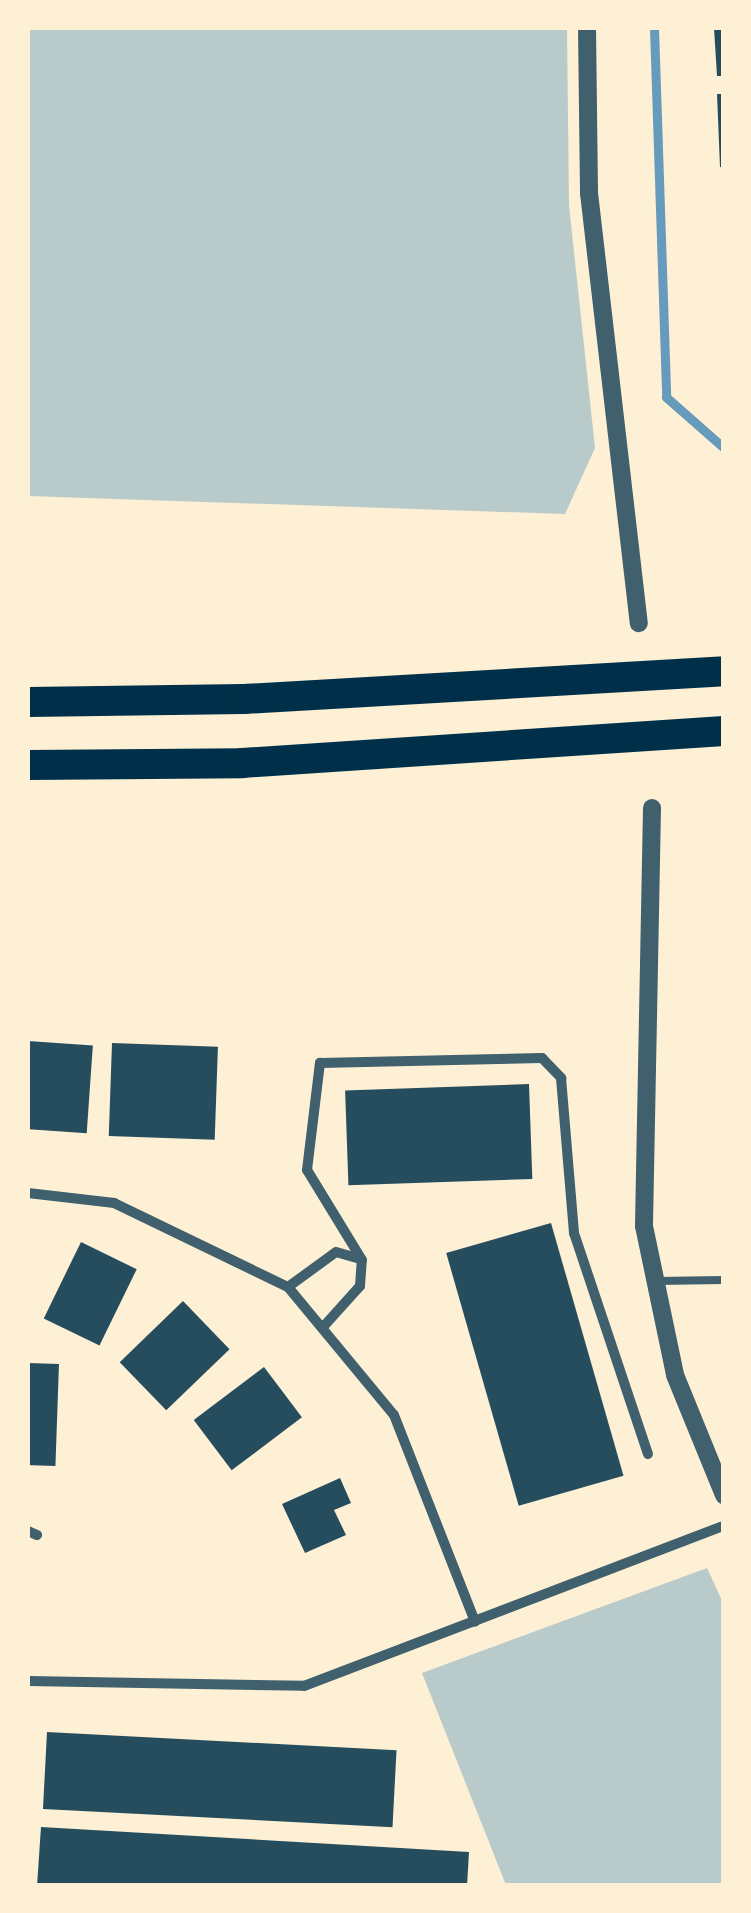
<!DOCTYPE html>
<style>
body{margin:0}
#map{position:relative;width:751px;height:1913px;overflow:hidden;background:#fdf0d5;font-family:Commissioner,sans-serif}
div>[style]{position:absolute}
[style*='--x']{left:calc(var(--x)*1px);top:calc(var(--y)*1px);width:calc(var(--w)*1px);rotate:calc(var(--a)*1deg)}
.green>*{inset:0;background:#b9caca}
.stream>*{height:9px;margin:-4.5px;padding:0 4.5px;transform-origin:4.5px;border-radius:4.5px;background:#669bbc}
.building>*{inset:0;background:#264d5e;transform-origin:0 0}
.service>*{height:8px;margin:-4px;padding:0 4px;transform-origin:4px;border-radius:4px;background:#3f606c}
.minor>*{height:10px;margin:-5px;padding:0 5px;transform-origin:5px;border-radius:5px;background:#3f606c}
.tertiary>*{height:18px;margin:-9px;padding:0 9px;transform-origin:9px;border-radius:9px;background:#3f606c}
.motorway>*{height:30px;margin:-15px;padding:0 15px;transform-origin:15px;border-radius:15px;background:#003049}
span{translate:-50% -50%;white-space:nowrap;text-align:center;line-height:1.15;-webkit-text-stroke:8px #fdf0d5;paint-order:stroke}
.frame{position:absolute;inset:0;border:30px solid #fdf0d5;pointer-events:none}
</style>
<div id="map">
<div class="green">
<i style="clip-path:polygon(28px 28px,567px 28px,569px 205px,595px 448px,565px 514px,28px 496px)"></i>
<i style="clip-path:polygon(707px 1568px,724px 1605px,723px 1885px,506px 1885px,422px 1673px)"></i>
</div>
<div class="stream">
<i style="--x:654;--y:28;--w:369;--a:88.1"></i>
<i style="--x:666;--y:397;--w:77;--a:41.3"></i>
</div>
<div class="building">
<i style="clip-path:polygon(714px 28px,724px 28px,724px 76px,717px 76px)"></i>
<i style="clip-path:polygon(717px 94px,724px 94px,724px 167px,720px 167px)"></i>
<i style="left:28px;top:1041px;width:65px;height:88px;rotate:4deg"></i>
<i style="left:112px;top:1043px;width:106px;height:93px;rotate:2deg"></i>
<i style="left:529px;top:1084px;width:95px;height:184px;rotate:88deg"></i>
<i style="left:551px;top:1223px;width:263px;height:109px;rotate:74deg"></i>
<i style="left:81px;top:1242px;width:62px;height:85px;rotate:26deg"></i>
<i style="left:183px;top:1301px;width:67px;height:88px;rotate:46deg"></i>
<i style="left:28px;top:1363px;width:31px;height:102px;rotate:2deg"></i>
<i style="left:264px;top:1367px;width:63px;height:88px;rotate:53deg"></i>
<i style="clip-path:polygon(340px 1478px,351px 1503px,334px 1510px,346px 1535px,305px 1553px,282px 1504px)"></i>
<i style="left:47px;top:1732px;width:350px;height:77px;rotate:3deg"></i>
<i style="clip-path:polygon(41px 1827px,469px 1852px,467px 1886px,37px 1886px)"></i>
</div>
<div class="service">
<i style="--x:656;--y:1281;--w:68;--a:-0.8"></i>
</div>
<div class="minor">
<i style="--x:28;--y:1193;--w:87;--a:6.6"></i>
<i style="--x:114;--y:1203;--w:193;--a:25.8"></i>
<i style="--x:288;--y:1287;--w:166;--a:50.4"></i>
<i style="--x:394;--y:1415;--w:222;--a:68.6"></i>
<i style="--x:288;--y:1287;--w:59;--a:-36.1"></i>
<i style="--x:336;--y:1252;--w:26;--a:16"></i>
<i style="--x:324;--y:1326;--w:54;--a:-48"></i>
<i style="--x:360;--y:1286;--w:26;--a:-86"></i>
<i style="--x:362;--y:1260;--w:105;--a:-121.4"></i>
<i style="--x:307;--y:1170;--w:108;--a:-83.1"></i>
<i style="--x:320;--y:1063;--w:222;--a:-1.3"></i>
<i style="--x:542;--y:1058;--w:28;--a:46"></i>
<i style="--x:561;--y:1078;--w:156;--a:85.2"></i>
<i style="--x:574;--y:1233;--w:233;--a:71.5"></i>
<i style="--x:28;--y:1531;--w:10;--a:24"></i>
<i style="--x:28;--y:1681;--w:276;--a:1"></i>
<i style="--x:304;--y:1686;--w:449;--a:-20.9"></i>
</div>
<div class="tertiary">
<i style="--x:587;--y:28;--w:165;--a:89.3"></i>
<i style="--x:589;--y:193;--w:433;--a:83.4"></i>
<i style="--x:652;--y:808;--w:418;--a:91.1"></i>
<i style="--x:644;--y:1226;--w:152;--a:78.2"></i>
<i style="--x:675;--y:1375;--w:130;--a:67.8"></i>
</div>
<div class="motorway">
<i style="--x:28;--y:702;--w:216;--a:-0.8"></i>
<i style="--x:244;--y:699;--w:481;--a:-3.3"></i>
<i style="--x:28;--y:765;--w:214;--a:-0.5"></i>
<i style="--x:242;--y:763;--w:483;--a:-3.8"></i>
</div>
<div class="frame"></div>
</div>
